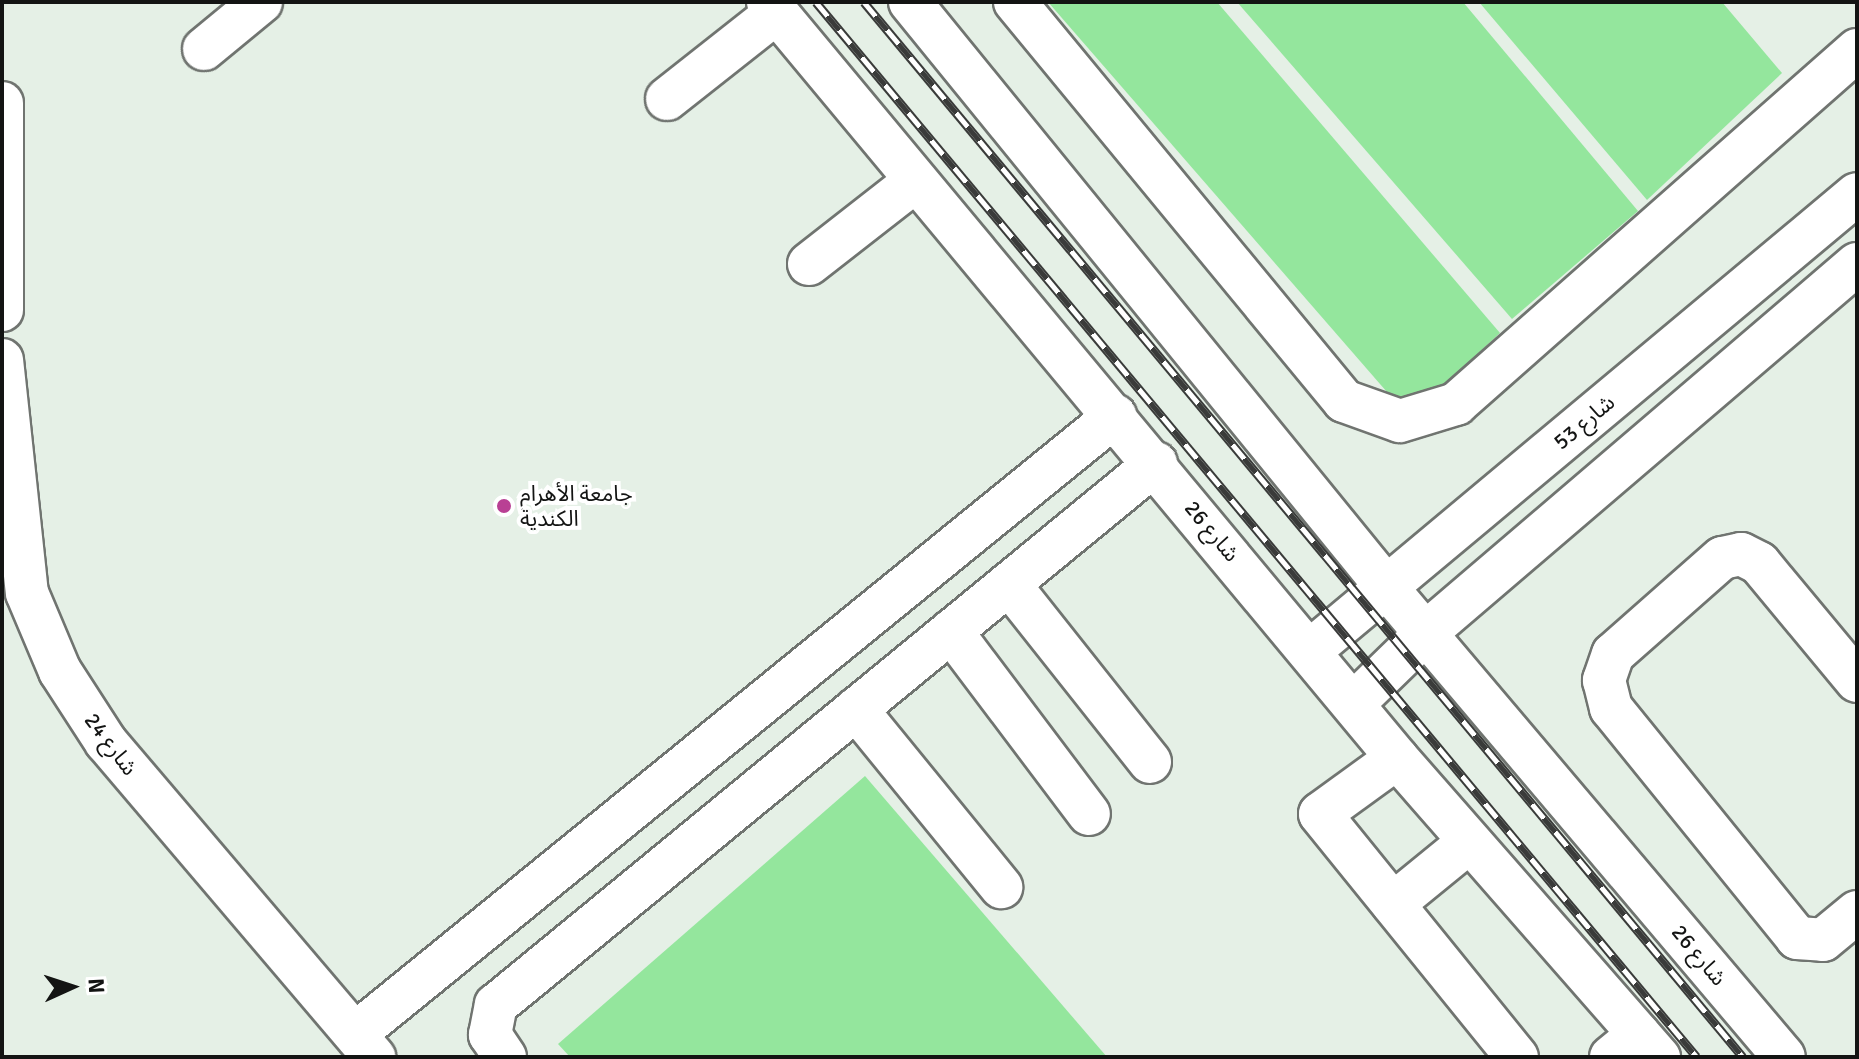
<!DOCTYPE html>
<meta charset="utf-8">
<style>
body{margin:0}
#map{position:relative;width:1859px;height:1059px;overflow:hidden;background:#f5faf5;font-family:Signika,"Noto Sans Arabic",sans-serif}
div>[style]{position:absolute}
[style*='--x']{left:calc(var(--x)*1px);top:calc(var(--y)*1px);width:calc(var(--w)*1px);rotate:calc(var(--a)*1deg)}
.built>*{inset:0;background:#e5f0e6;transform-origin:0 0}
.building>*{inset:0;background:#94e69d}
.roads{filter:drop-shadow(2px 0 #707470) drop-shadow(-2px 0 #707470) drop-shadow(0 2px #707470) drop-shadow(0 -2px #707470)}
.minor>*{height:42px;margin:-21px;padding:0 21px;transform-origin:21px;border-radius:21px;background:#fff}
.rail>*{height:9px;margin-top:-4.5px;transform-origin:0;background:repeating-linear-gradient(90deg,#fff 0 18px,#3a3b3a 0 36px);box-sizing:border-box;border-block:2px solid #3a3b3a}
.dots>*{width:22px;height:22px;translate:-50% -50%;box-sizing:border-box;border:4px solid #fff;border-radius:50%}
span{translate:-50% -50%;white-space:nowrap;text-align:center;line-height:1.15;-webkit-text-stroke:8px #fff;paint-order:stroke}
.street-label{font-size:22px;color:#131413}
.poi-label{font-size:22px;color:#131413}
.left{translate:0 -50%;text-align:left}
.frame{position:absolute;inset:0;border:4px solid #131413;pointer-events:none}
.north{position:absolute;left:32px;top:947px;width:80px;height:80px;-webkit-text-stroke:6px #fff;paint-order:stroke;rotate:87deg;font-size:22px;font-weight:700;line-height:32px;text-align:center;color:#131413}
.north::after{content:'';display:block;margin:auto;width:28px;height:36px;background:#131413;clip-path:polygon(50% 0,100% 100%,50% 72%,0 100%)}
</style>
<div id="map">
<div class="built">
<i style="left:2px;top:2px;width:1855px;height:1055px"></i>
</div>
<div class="building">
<i style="clip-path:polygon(1048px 2px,1217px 2px,1500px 333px,1427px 401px,1400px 407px)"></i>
<i style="clip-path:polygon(1237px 2px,1463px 2px,1638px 211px,1512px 319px)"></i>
<i style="clip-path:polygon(1479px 2px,1722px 2px,1782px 73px,1647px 200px)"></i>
<i style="clip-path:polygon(865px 776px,1107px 1057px,570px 1057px,558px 1044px)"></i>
</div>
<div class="roads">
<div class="minor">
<i style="--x:768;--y:2;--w:983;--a:50.24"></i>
<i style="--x:1397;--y:758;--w:398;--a:48.8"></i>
<i style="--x:910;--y:2;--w:756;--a:50.85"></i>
<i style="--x:1387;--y:588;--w:614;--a:49.75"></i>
<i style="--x:1015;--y:2;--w:517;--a:50.49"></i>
<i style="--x:1344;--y:401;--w:59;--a:19.7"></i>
<i style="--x:1400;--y:421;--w:59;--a:-16.9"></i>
<i style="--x:1456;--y:404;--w:535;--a:-41.44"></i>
<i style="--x:204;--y:49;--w:74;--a:-39.5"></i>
<i style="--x:667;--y:99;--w:140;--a:-38.3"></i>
<i style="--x:2;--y:103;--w:207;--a:90"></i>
<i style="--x:809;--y:264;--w:133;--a:-38"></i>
<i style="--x:2;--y:360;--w:234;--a:83.9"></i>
<i style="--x:27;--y:593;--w:85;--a:67.1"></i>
<i style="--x:60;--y:671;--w:85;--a:57.1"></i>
<i style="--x:106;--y:742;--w:414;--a:49.6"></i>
<i style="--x:1009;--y:584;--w:227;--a:51.6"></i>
<i style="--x:951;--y:631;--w:229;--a:53"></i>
<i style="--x:1311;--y:650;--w:711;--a:-39.87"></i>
<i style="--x:1857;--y:681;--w:153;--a:-129.7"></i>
<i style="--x:1759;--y:563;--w:20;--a:-153"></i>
<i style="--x:1741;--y:554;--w:19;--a:168"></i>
<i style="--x:1722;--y:558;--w:145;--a:138.6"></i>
<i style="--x:1613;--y:654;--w:28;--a:109"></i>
<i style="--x:1604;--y:680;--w:29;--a:76"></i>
<i style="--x:1611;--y:708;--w:296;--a:51"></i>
<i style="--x:1797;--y:938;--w:26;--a:4"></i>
<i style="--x:1823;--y:940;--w:44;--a:-39.5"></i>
<i style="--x:1354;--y:703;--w:105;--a:-44.2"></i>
<i style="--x:1429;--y:630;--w:563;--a:-40.54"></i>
<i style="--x:856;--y:709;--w:230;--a:50.8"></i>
<i style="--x:1397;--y:758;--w:95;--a:144"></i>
<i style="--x:1320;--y:814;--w:313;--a:51"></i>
<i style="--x:1393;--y:904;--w:98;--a:-39.2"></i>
<i style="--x:355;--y:1034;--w:980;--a:-39.12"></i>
<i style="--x:505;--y:1057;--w:27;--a:-124"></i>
<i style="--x:490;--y:1035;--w:31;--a:-79"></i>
<i style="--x:496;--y:1005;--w:854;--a:-39.39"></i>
<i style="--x:1611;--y:1057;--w:36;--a:-39"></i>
</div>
</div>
<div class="rail">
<i style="--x:816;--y:2;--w:1374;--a:50.14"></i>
<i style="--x:864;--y:2;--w:1373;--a:50.2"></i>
</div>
<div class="dots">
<i style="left:504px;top:506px;background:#b94094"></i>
</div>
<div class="street-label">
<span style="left:1584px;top:422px;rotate:-40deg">شارع 53</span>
<span style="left:1212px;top:531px;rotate:50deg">شارع 26</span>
<span style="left:111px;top:744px;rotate:53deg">شارع 24</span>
<span style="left:1699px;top:955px;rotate:50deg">شارع 26</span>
</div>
<div class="poi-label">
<span class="left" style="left:520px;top:506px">جامعة الأهرام<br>الكندية</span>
</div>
<div class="frame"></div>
<div class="north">N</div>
</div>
